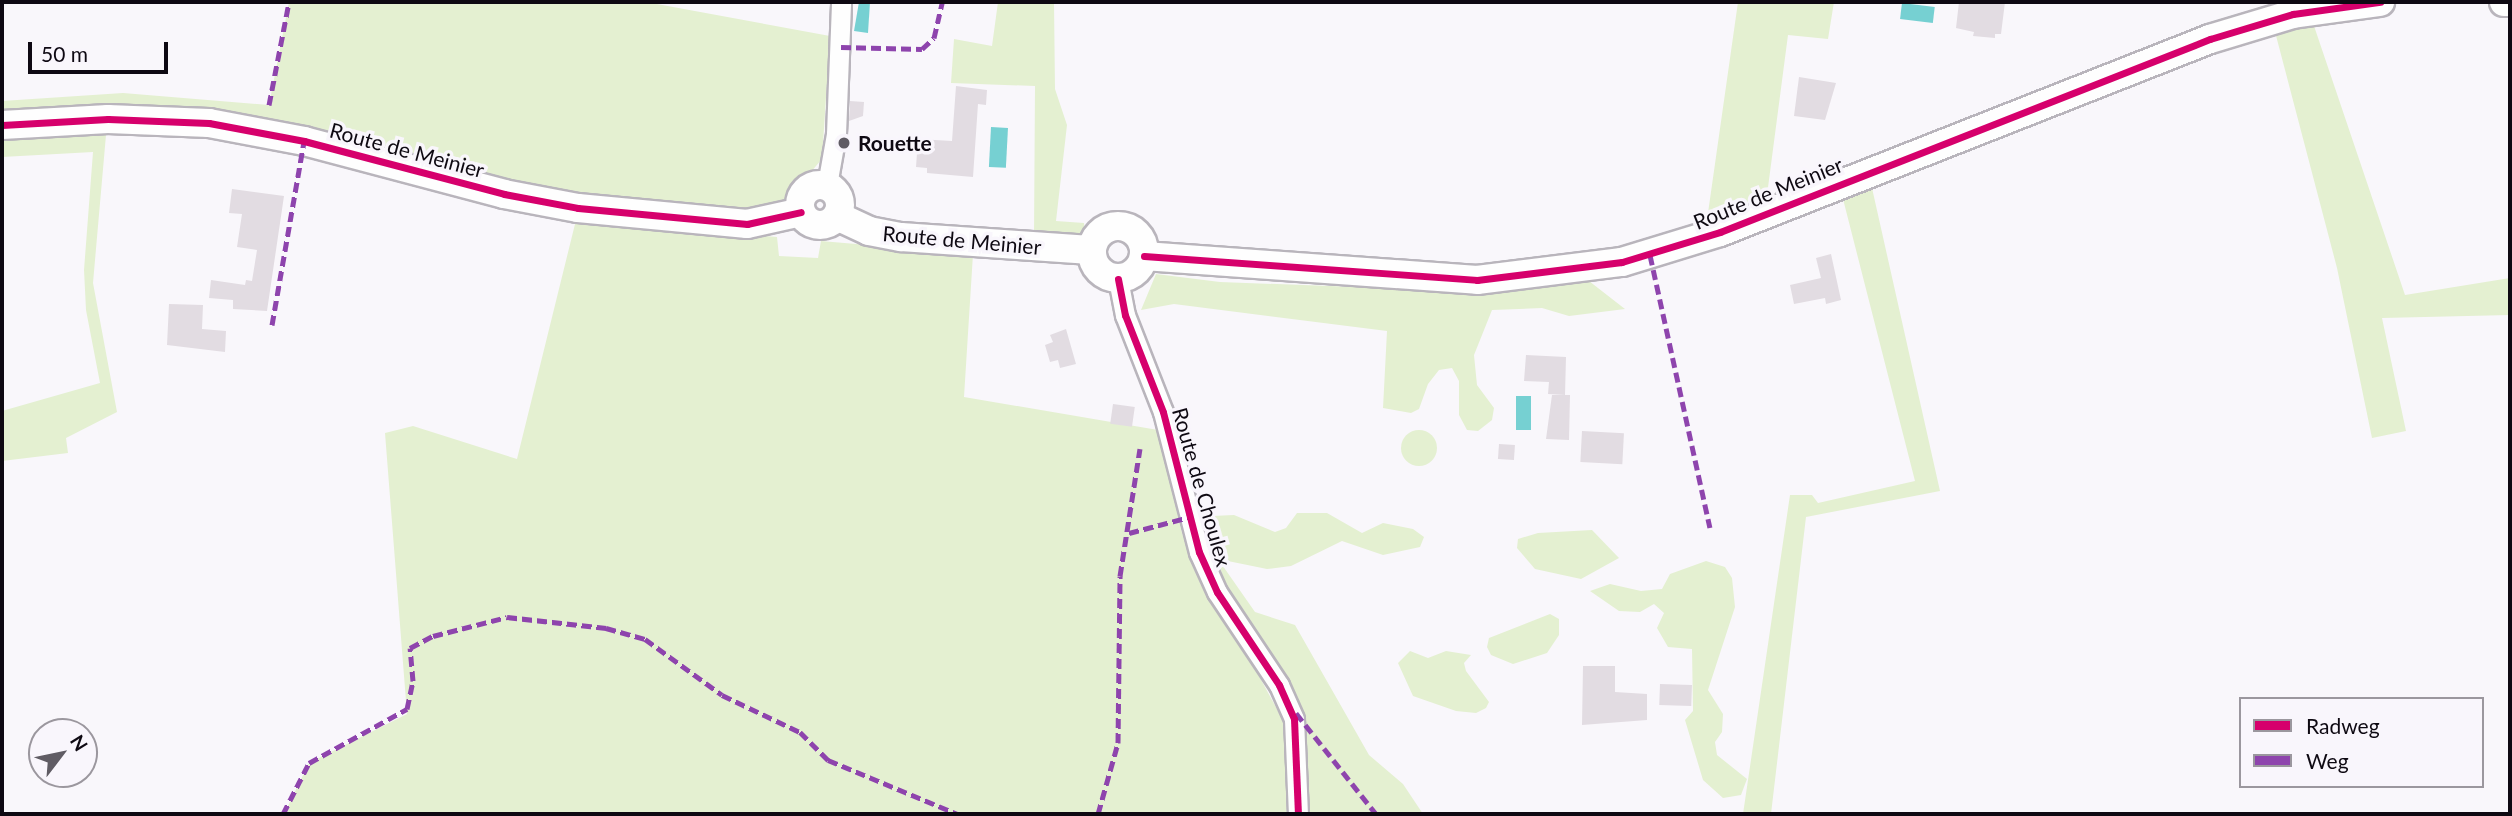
<!DOCTYPE html>
<style>
body{margin:0}
#map{position:relative;width:2512px;height:816px;overflow:hidden;background:#f9f7fb;font-family:Lato,sans-serif}
div>[style]{position:absolute}
[style*='--x']{left:calc(var(--x)*1px);top:calc(var(--y)*1px);width:calc(var(--w)*1px);rotate:calc(var(--a)*1deg)}
.green>*{inset:0;background:#e4f0d1}
.round{border-radius:50%}
.water>*{inset:0;background:#76d0d2;transform-origin:0 0}
.building>*{inset:0;background:#e2dce2;transform-origin:0 0}
.roads{filter:drop-shadow(2px 0 #b9b5bc) drop-shadow(-2px 0 #b9b5bc) drop-shadow(0 2px #b9b5bc) drop-shadow(0 -2px #b9b5bc)}
.street>*{height:19px;margin:-9.5px;padding:0 9.5px;transform-origin:9.5px;border-radius:9.5px;background:#fefefe}
.secondary>*{height:28px;margin:-14px;padding:0 14px;transform-origin:14px;border-radius:14px;background:#fefefe}
.secondary>.ring{margin:-14px;padding:0;box-sizing:content-box;background:none;border:28px solid #fefefe;border-radius:50%}
.quiet>*{height:5px;margin-top:-2.5px;transform-origin:0;background:repeating-linear-gradient(90deg,#8e44ad 0 10px,transparent 0 15px)}
.cycleway>*{height:7px;margin:-3.5px;padding:0 3.5px;transform-origin:3.5px;border-radius:3.5px;background:#d6006c}
.dots>*{width:19px;height:19px;translate:-50% -50%;box-sizing:border-box;border:4px solid #f9f6fc;border-radius:50%}
span{translate:-50% -50%;white-space:nowrap;text-align:center;line-height:1.15;-webkit-text-stroke:7px #f9f6fc;paint-order:stroke}
.poi-label{font-size:21px;color:#0e0912;font-weight:700}
.left{translate:0 -50%;text-align:left}
.street-label{font-size:21px;color:#0e0912}
.frame{position:absolute;inset:0;border:4px solid #0e0912;pointer-events:none}
.legend{position:absolute;left:2239px;top:697px;width:245px;height:91px;box-sizing:border-box;background:#f9f6fc;border:2px solid #9b979e;margin:0;padding:9px 12px;list-style:none;font-size:21px;color:#0e0912}
.legend li{display:flex;align-items:center;gap:14px;height:35px}
.legend b{width:35px;border:2px solid #9b979e}
.north{position:absolute;left:28px;top:718px;width:70px;height:70px;box-sizing:border-box;background:#f9f6fc;border:2px solid #9b979e;border-radius:50%;rotate:58deg;font-size:19px;font-weight:700;line-height:28px;text-align:center;color:#0e0912}
.north::after{content:'';display:block;margin:auto;width:24px;height:32px;background:#605c64;clip-path:polygon(50% 0,100% 100%,50% 72%,0 100%)}
.scale{position:absolute;left:28px;top:42px;width:140px;height:32px;box-sizing:border-box;border:4px solid #0e0912;border-top:0;padding-left:9px;font-size:21px;line-height:24px;white-space:nowrap;color:#0e0912;-webkit-text-stroke:5px #f9f6fc;paint-order:stroke}
</style>
<div id="map">
<div class="green">
<i style="clip-path:polygon(289px 2px,646px 2px,830px 36px,822px 159px,786px 201px,746px 214px,543px 193px,295px 129px,2px 116px,2px 101px,123px 93px,269px 105px)"></i>
<i style="clip-path:polygon(998px 2px,1054px 2px,1055px 89px,1067px 125px,1056px 221px,1084px 223px,1085px 234px,1034px 234px,1035px 86px,951px 83px,954px 39px,992px 46px)"></i>
<i style="clip-path:polygon(1738px 2px,1834px 2px,1828px 39px,1788px 35px,1767px 195px,1707px 220px)"></i>
<i style="clip-path:polygon(2312px 20px,2405px 295px,2510px 278px,2510px 315px,2382px 318px,2406px 431px,2372px 438px,2337px 268px,2274px 28px)"></i>
<i style="clip-path:polygon(97px 132px,106px 135px,93px 283px,117px 412px,66px 438px,68px 453px,2px 461px,2px 411px,100px 383px,86px 310px,84px 270px,93px 152px,2px 157px,2px 135px)"></i>
<i style="clip-path:polygon(1872px 188px,1940px 491px,1806px 517px,1771px 814px,1743px 814px,1790px 495px,1812px 495px,1818px 503px,1915px 481px,1843px 199px)"></i>
<i style="clip-path:polygon(576px 220px,777px 237px,779px 256px,818px 258px,821px 241px,973px 254px,964px 397px,1158px 430px,1182px 533px,1201px 585px,1246px 652px,1284px 722px,1287px 814px,284px 814px,309px 763px,407px 714px,385px 433px,413px 426px,517px 459px)"></i>
<i style="clip-path:polygon(1156px 274px,1220px 282px,1410px 289px,1494px 289px,1589px 281px,1625px 309px,1569px 316px,1542px 308px,1492px 310px,1474px 355px,1477px 385px,1494px 408px,1492px 420px,1478px 431px,1467px 430px,1459px 415px,1459px 381px,1452px 368px,1439px 370px,1428px 384px,1419px 409px,1411px 413px,1383px 408px,1387px 331px,1174px 304px,1141px 310px)"></i>
<i class="round" style="left:1401px;top:430px;width:36px;height:36px"></i>
<i style="clip-path:polygon(1297px 513px,1327px 513px,1362px 533px,1383px 523px,1413px 529px,1424px 537px,1420px 547px,1383px 555px,1342px 541px,1291px 566px,1267px 569px,1218px 559px,1255px 612px,1295px 625px,1369px 755px,1403px 784px,1423px 814px,1307px 814px,1307px 746px,1299px 705px,1225px 583px,1217px 558px,1208px 522px,1212px 516px,1234px 515px,1275px 532px,1286px 528px)"></i>
<i style="clip-path:polygon(1592px 530px,1619px 558px,1581px 579px,1535px 569px,1517px 548px,1518px 539px,1538px 533px)"></i>
<i style="clip-path:polygon(1706px 561px,1725px 567px,1732px 578px,1735px 607px,1708px 690px,1723px 714px,1722px 732px,1715px 742px,1717px 755px,1747px 779px,1741px 795px,1723px 798px,1703px 780px,1685px 720px,1693px 711px,1692px 649px,1668px 647px,1657px 628px,1664px 613px,1654px 604px,1640px 612px,1619px 611px,1590px 591px,1610px 584px,1641px 591px,1662px 589px,1670px 574px)"></i>
<i style="clip-path:polygon(1550px 614px,1559px 619px,1559px 635px,1547px 653px,1513px 664px,1491px 655px,1487px 647px,1489px 638px)"></i>
<i style="clip-path:polygon(1410px 651px,1428px 658px,1446px 651px,1471px 655px,1464px 663px,1466px 671px,1489px 702px,1486px 708px,1476px 713px,1456px 711px,1413px 696px,1398px 663px)"></i>
</div>
<div class="water">
<i style="clip-path:polygon(859px 2px,870px 2px,868px 33px,854px 31px)"></i>
<i style="left:1902px;top:3px;width:33px;height:16px;rotate:7deg"></i>
<i style="left:991px;top:127px;width:17px;height:40px;rotate:3deg"></i>
<i style="left:1516px;top:396px;width:15px;height:34px"></i>
</div>
<div class="building">
<i style="clip-path:polygon(1959px 2px,2005px 2px,2001px 34px,1995px 34px,1995px 38px,1973px 36px,1974px 32px,1956px 28px)"></i>
<i style="clip-path:polygon(1799px 77px,1836px 83px,1825px 120px,1794px 116px)"></i>
<i style="clip-path:polygon(956px 86px,987px 90px,986px 105px,978px 104px,973px 177px,927px 173px,927px 168px,916px 167px,918px 139px,952px 141px)"></i>
<i style="clip-path:polygon(850px 101px,864px 102px,863px 116px,849px 121px)"></i>
<i style="clip-path:polygon(232px 189px,284px 196px,267px 311px,233px 309px,233px 300px,209px 298px,211px 280px,245px 285px,246px 280px,252px 281px,257px 250px,237px 247px,242px 214px,229px 213px)"></i>
<i style="clip-path:polygon(1831px 254px,1841px 300px,1826px 304px,1825px 298px,1794px 304px,1790px 285px,1821px 278px,1816px 258px)"></i>
<i style="clip-path:polygon(169px 304px,203px 305px,202px 329px,226px 331px,225px 352px,167px 345px)"></i>
<i style="clip-path:polygon(1066px 329px,1076px 364px,1060px 368px,1058px 360px,1050px 362px,1045px 345px,1053px 342px,1050px 335px)"></i>
<i style="clip-path:polygon(1526px 355px,1566px 357px,1565px 395px,1548px 394px,1549px 382px,1524px 381px)"></i>
<i style="clip-path:polygon(1552px 395px,1570px 395px,1569px 440px,1546px 439px)"></i>
<i style="left:1113px;top:404px;width:22px;height:20px;rotate:8deg"></i>
<i style="left:1582px;top:431px;width:42px;height:31px;rotate:3deg"></i>
<i style="left:1499px;top:444px;width:16px;height:15px;rotate:4deg"></i>
<i style="clip-path:polygon(1583px 666px,1615px 666px,1615px 692px,1647px 694px,1647px 720px,1582px 725px)"></i>
<i style="left:1660px;top:684px;width:32px;height:21px;rotate:2deg"></i>
</div>
<div class="roads">
<div class="street">
<i style="--x:827;--y:185;--w:52;--a:-80"></i>
<i style="--x:836;--y:134;--w:132;--a:-87.8"></i>
<i style="--x:1118;--y:279;--w:37;--a:79"></i>
<i style="--x:1125;--y:315;--w:104;--a:68.6"></i>
<i style="--x:1163;--y:412;--w:145;--a:75.6"></i>
<i style="--x:1199;--y:552;--w:44;--a:65.8"></i>
<i style="--x:1217;--y:592;--w:112;--a:56.3"></i>
<i style="--x:1279;--y:685;--w:37;--a:66"></i>
<i style="--x:1294;--y:719;--w:95;--a:87.6"></i>
</div>
<div class="secondary">
<i style="--x:2504;--y:2;--w:6;--a:0"></i>
<i style="--x:2;--y:125;--w:106;--a:-3.2"></i>
<i style="--x:108;--y:119;--w:101;--a:2.3"></i>
<i style="--x:209;--y:123;--w:97;--a:10.7"></i>
<i style="--x:304;--y:141;--w:207;--a:14.8"></i>
<i style="--x:504;--y:194;--w:75;--a:10.7"></i>
<i style="--x:578;--y:208;--w:170;--a:5.4"></i>
<i style="--x:747;--y:224;--w:55;--a:-12.5"></i>
<i class="ring" style="left:800px;top:185px;width:12px;height:12px"></i>
<i style="--x:837;--y:216;--w:35;--a:25"></i>
<i style="--x:869;--y:231;--w:33;--a:11"></i>
<i style="--x:901;--y:237;--w:190;--a:3.9"></i>
<i class="ring" style="left:1092px;top:226px;width:24px;height:24px"></i>
<i style="--x:1144;--y:256;--w:334;--a:4.1"></i>
<i style="--x:1477;--y:280;--w:146;--a:-7.1"></i>
<i style="--x:1622;--y:262;--w:102;--a:-17"></i>
<i style="--x:1720;--y:232;--w:527;--a:-21.5"></i>
<i style="--x:2210;--y:39;--w:87;--a:-16.8"></i>
<i style="--x:2293;--y:14;--w:88;--a:-7.9"></i>
</div>
</div>
<div class="quiet">
<i style="--x:841;--y:47;--w:81;--a:1.4"></i>
<i style="--x:922;--y:49;--w:16;--a:-43"></i>
<i style="--x:934;--y:38;--w:37;--a:-77"></i>
<i style="--x:269;--y:105;--w:105;--a:-79"></i>
<i style="--x:1650;--y:255;--w:279;--a:77.6"></i>
<i style="--x:272;--y:325;--w:187;--a:-80.1"></i>
<i style="--x:1129;--y:533;--w:62;--a:-14.9"></i>
<i style="--x:1296;--y:713;--w:129;--a:51.6"></i>
<i style="--x:283;--y:814;--w:57;--a:-63"></i>
<i style="--x:309;--y:763;--w:112;--a:-28.9"></i>
<i style="--x:407;--y:709;--w:29;--a:-78"></i>
<i style="--x:413;--y:681;--w:33;--a:-95"></i>
<i style="--x:410;--y:648;--w:26;--a:-28"></i>
<i style="--x:433;--y:636;--w:76;--a:-14.4"></i>
<i style="--x:507;--y:617;--w:100;--a:6.3"></i>
<i style="--x:606;--y:628;--w:41;--a:15.8"></i>
<i style="--x:645;--y:639;--w:95;--a:36"></i>
<i style="--x:722;--y:695;--w:86;--a:25.4"></i>
<i style="--x:800;--y:732;--w:40;--a:45"></i>
<i style="--x:828;--y:760;--w:141;--a:22.6"></i>
<i style="--x:1098;--y:814;--w:74;--a:-74.3"></i>
<i style="--x:1118;--y:743;--w:167;--a:-89.3"></i>
<i style="--x:1120;--y:576;--w:129;--a:-81.1"></i>
</div>
<div class="cycleway">
<i style="--x:2;--y:125;--w:106;--a:-3.2"></i>
<i style="--x:108;--y:119;--w:101;--a:2.3"></i>
<i style="--x:209;--y:123;--w:97;--a:10.7"></i>
<i style="--x:304;--y:141;--w:207;--a:14.8"></i>
<i style="--x:504;--y:194;--w:75;--a:10.7"></i>
<i style="--x:578;--y:208;--w:170;--a:5.4"></i>
<i style="--x:747;--y:224;--w:55;--a:-12.5"></i>
<i style="--x:1144;--y:256;--w:334;--a:4.1"></i>
<i style="--x:1477;--y:280;--w:146;--a:-7.1"></i>
<i style="--x:1622;--y:262;--w:102;--a:-17"></i>
<i style="--x:1720;--y:232;--w:527;--a:-21.5"></i>
<i style="--x:2210;--y:39;--w:87;--a:-16.8"></i>
<i style="--x:2293;--y:14;--w:88;--a:-7.9"></i>
<i style="--x:1118;--y:279;--w:37;--a:79"></i>
<i style="--x:1125;--y:315;--w:104;--a:68.6"></i>
<i style="--x:1163;--y:412;--w:145;--a:75.6"></i>
<i style="--x:1199;--y:552;--w:44;--a:65.8"></i>
<i style="--x:1217;--y:592;--w:112;--a:56.3"></i>
<i style="--x:1279;--y:685;--w:37;--a:66"></i>
<i style="--x:1294;--y:719;--w:95;--a:87.6"></i>
</div>
<div class="dots">
<i style="left:844px;top:143px;background:#605c64"></i>
</div>
<div class="poi-label">
<span class="left" style="left:858px;top:143px">Rouette</span>
</div>
<div class="street-label">
<span style="left:407px;top:150px;rotate:15deg">Route de Meinier</span>
<span style="left:1768px;top:193px;rotate:-22deg">Route de Meinier</span>
<span style="left:962px;top:240px;rotate:5deg">Route de Meinier</span>
<span style="left:1202px;top:487px;rotate:74deg">Route de Choulex</span>
</div>
<div class="frame"></div>
<ul class="legend">
<li><b style="height:9px;background:#d6006c"></b>Radweg</li>
<li><b style="height:9px;background:#8e44ad"></b>Weg</li>
</ul>
<div class="north">N</div>
<div class="scale">50 m</div>
</div>
